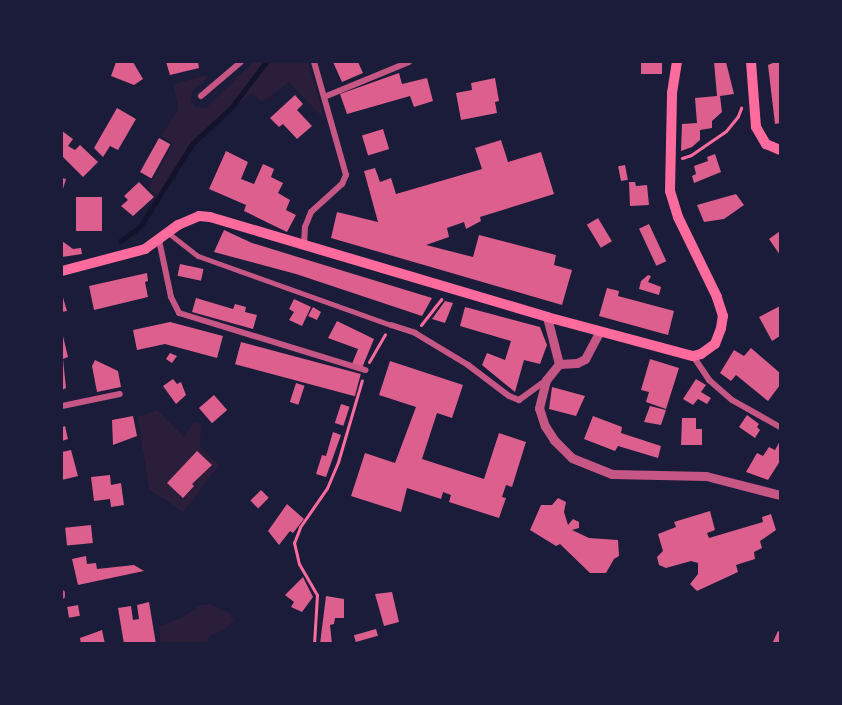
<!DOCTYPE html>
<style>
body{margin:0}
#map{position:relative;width:842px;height:705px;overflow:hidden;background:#1b1b3a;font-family:Cabin,sans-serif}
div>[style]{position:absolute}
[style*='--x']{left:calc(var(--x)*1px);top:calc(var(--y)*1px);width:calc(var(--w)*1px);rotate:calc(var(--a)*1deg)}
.green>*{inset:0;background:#2a1e3b}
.stream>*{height:4.5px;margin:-2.25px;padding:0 2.25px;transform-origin:2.25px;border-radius:2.25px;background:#12122b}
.building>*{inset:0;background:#dd5f8e;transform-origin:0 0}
.path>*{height:3px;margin:-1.5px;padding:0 1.5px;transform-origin:1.5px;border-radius:1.5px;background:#ff6b9d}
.pedestrian>*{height:5px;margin:-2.5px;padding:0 2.5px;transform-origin:2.5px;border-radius:2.5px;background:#c65784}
.minor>*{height:6px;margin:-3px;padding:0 3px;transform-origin:3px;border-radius:3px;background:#c65784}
.tertiary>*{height:9px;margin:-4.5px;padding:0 4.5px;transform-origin:4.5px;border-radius:4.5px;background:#c65784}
.secondary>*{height:10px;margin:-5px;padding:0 5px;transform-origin:5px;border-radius:5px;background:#ff6b9d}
span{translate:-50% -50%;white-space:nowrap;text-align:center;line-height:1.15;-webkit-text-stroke:5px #1b1b3a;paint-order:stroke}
.frame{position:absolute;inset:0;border:63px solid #1b1b3a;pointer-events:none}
</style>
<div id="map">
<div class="green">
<i style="clip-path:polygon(253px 62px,308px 62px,325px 120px,289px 82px,262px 102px,252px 93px,209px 127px,180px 164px,161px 200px,149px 187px,173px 144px,161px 136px,178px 110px,174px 84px,206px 75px,208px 78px,192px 91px,191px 101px,195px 107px,206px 108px)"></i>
<i style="clip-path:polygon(157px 410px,184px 437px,194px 422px,201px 425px,200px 447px,219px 465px,183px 512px,149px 489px,138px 417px)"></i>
<i style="clip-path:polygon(210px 604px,228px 612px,234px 619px,228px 627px,210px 636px,206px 643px,161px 643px,159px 627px,183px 617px,200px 605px)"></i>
</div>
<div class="stream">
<i style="--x:120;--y:241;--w:24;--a:-35"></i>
<i style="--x:140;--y:227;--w:98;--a:-57.9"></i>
<i style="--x:192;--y:144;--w:53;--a:-42.7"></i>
<i style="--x:231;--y:108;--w:58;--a:-52.7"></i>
</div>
<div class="building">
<i style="clip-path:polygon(116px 62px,133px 62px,143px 79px,134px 85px,111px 76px)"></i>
<i style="clip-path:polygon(166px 62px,198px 62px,199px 68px,170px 75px)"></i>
<i style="clip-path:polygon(333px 62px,358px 62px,363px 73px,342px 82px)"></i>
<i style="left:641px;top:62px;width:21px;height:12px"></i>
<i style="clip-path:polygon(714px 62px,726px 62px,734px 94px,720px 96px,722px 112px,712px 121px,712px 128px,700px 130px,700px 140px,692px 147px,681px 151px,682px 124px,697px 123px,695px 98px,717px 96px)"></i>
<i style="clip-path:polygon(775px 62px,780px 62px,780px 123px,775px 124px,768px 65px)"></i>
<i style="clip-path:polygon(399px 73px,402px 84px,427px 78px,433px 101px,414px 107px,410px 96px,347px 114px,340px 94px)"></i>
<i style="clip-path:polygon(495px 78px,499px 101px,495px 102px,497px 113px,461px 120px,456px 93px,472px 90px,471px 83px)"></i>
<i style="clip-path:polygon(295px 95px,303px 104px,297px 110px,312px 126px,297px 139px,283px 124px,279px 127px,270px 118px)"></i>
<i style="clip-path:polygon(117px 108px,136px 119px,118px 150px,110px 146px,103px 157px,94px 148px)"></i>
<i style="left:383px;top:129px;width:21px;height:22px;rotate:73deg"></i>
<i style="clip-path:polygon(62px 131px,73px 139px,68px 146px,75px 150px,80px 145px,98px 162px,83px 177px,62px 156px)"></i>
<i style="left:159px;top:138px;width:13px;height:39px;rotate:29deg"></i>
<i style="clip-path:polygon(501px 140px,508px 162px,541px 152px,554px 194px,480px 217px,481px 221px,466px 229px,464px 222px,447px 228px,449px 237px,426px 245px,473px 257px,479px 235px,556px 255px,554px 265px,572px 270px,562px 305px,331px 238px,337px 212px,378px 222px,364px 171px,375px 168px,380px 182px,391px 178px,396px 194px,482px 169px,475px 148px)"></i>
<i style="clip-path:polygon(226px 151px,248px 162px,241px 179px,254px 184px,263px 164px,274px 169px,271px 177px,283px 183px,278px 193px,290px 200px,286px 210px,296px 215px,287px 232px,244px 211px,246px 205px,209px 189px)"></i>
<i style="clip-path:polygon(715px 154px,721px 172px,694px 183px,692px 176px,696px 174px,694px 166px,708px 161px,707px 157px)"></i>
<i style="left:625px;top:165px;width:15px;height:7px;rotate:79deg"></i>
<i style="clip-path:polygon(62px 178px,66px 179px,62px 192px)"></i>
<i style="clip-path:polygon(139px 182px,154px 197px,133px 216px,121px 206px,128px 200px,124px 196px)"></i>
<i style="clip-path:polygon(629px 182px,635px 182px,636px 186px,647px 185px,649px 205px,630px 206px)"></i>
<i style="clip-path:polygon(736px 194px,744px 205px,724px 219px,704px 222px,697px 205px)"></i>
<i style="left:76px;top:197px;width:26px;height:34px"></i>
<i style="left:598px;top:218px;width:27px;height:13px;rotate:59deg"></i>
<i style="left:649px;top:224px;width:41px;height:11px;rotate:65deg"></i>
<i style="clip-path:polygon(224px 230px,252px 243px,432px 298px,422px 316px,296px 274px,214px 252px)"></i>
<i style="clip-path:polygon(780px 231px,780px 255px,769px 239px)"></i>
<i style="clip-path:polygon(62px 241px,73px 249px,81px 248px,82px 254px,62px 257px)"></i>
<i style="left:180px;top:264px;width:24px;height:12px;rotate:12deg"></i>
<i style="clip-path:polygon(147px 273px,148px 281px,145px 282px,148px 297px,94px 310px,89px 286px)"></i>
<i style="clip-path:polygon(648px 275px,651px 276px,648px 282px,661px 287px,659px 295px,639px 289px,641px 281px)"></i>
<i style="clip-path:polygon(607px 288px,619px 291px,618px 296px,674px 311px,668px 335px,599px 316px)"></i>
<i style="clip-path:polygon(62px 294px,67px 311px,62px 312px)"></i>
<i style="clip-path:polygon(196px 298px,233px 309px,235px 304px,246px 307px,245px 312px,257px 315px,253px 329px,192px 312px)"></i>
<i style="clip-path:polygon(294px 299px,311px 307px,302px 326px,289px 320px,294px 312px,289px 309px)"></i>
<i style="clip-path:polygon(445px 301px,453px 303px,445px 323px,432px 319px)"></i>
<i style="clip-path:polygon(780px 306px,780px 336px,772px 341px,759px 317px)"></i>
<i style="clip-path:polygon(313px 307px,321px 312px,317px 320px,308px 316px)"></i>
<i style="clip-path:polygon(465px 307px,540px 327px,547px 345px,540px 364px,524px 360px,515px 392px,482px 365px,487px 353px,505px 360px,511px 341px,460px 326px)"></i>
<i style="clip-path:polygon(337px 321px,374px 339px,362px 368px,352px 364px,358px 349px,328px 338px)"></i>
<i style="clip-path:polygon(170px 322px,223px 336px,217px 358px,165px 344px,137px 350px,133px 330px)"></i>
<i style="clip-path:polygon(62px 332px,68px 357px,63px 359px,66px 388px,62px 390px)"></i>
<i style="left:241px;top:342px;width:124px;height:23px;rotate:15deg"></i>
<i style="clip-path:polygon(751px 348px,780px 373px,780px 385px,768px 401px,736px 375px,731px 381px,720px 373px,734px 350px,744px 356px)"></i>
<i style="clip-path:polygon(170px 353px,177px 356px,172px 363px,166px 359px)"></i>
<i style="clip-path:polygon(650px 359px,679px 368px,666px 409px,646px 402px,649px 392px,641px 390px)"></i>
<i style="clip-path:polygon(95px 360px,118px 371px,121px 387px,97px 392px,92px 366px)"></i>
<i style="clip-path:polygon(390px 361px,463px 385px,452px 418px,437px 413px,422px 459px,484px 479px,499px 433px,526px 442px,512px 487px,506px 485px,502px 497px,506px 498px,499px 518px,449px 502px,451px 495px,443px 492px,441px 499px,407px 488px,401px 512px,351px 496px,365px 453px,395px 463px,416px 407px,379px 395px)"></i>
<i style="clip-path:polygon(173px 379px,177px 384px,181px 382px,186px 395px,176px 404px,163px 386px)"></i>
<i style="clip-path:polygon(696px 379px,706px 385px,701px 392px,711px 398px,707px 404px,698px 399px,693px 405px,683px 399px)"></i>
<i style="left:296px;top:383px;width:9px;height:20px;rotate:18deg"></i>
<i style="clip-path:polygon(552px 387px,585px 396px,576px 416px,549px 409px)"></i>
<i style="left:214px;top:395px;width:20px;height:20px;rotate:49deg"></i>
<i style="left:341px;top:404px;width:9px;height:20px;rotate:18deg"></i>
<i style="clip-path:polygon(650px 406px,666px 410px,661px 425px,644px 422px)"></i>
<i style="clip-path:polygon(747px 415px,759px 424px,757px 427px,760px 430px,755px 438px,739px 427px)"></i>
<i style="clip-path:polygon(133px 416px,137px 436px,113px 445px,112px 420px)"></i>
<i style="clip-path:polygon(593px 416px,622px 427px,621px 433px,661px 446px,658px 458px,618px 446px,615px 451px,584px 439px)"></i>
<i style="clip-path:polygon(682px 418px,696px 418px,696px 429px,702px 429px,702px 445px,681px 445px)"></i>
<i style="clip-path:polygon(65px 426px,68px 439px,62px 441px,62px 427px)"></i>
<i style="clip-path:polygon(333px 432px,341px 435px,326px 477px,316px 474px,322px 455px,326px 456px)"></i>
<i style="clip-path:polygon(780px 441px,780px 461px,768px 480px,746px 472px,757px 453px,763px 456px,769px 447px,775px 450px)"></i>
<i style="clip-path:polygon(71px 450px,78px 476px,62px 480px,62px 452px)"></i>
<i style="clip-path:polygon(197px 451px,212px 465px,192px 484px,194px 486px,183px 498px,167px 483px)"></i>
<i style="clip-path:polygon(110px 475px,111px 485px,121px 483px,124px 505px,111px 507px,110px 499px,94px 501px,91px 477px)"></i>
<i style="left:261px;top:490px;width:11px;height:15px;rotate:45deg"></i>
<i style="clip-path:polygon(558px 498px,566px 502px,564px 512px,568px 525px,573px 519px,579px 522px,579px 528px,572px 530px,589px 538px,618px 540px,619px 556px,614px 559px,606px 573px,590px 573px,560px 544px,556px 546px,530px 530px,541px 505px,552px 505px)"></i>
<i style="clip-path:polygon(287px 504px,304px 519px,293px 533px,290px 531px,279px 545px,268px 531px)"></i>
<i style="clip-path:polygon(710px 511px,715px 530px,707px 533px,709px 538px,763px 522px,762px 517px,771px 514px,776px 530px,760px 541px,762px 548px,754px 552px,755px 559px,736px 565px,738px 572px,697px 591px,690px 584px,698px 574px,698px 563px,691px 561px,666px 568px,659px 565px,657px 557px,663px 551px,658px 534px,676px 527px,674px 522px)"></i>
<i style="left:91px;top:525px;width:18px;height:26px;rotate:84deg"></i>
<i style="clip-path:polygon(86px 556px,87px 564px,96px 563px,97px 569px,134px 565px,144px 571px,78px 585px,72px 559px)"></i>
<i style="clip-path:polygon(303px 577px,313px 597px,302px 612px,291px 607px,294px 602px,285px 595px)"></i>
<i style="clip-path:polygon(392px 592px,399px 622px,384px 626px,375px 594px)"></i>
<i style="clip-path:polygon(326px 596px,344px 599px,344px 618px,335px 618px,334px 624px,330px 625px,332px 644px,320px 644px)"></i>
<i style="clip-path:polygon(149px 602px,156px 644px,124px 644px,118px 608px,131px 606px,133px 620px,139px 619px,137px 605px)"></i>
<i style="left:78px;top:605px;width:11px;height:11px;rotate:80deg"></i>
<i style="left:376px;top:629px;width:7px;height:23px;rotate:74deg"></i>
<i style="clip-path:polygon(102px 630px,105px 644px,81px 644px,80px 638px)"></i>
<i style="clip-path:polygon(778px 631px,780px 632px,780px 644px,772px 644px)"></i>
</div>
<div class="path">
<i style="--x:682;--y:158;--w:9;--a:-18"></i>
<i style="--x:691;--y:155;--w:42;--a:-34.4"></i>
<i style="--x:726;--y:131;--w:19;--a:-51"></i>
<i style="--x:738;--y:116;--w:9;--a:-69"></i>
<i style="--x:421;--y:325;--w:33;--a:-52"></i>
<i style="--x:369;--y:362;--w:32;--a:-60"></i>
<i style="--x:314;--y:644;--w:49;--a:-86.5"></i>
<i style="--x:317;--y:595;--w:36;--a:-120"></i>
<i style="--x:299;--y:564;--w:22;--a:-103"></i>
<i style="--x:294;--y:543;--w:17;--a:-69"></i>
<i style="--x:300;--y:527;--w:47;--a:-55.3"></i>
<i style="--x:327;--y:488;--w:28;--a:-67"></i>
<i style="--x:338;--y:462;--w:85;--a:-73.7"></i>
</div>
<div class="pedestrian">
<i style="--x:167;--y:232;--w:39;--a:38"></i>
<i style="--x:198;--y:256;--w:205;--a:19.7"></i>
</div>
<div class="minor">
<i style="--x:201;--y:96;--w:52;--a:-40.4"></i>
<i style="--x:324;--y:97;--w:92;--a:-22.4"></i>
<i style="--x:159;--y:240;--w:58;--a:78.1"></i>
<i style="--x:171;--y:297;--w:18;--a:63"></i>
<i style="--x:179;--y:313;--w:195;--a:17"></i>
<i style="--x:304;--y:245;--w:18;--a:-87"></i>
<i style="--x:305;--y:227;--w:16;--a:-68"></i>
<i style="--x:311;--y:212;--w:42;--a:-42.1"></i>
<i style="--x:342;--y:184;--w:10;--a:-66"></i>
<i style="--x:346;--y:175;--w:117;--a:-105.8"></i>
<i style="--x:391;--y:325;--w:25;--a:18"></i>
<i style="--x:415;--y:333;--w:62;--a:31.1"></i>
<i style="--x:468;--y:365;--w:51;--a:37.1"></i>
<i style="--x:509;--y:396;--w:11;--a:22"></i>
<i style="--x:519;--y:400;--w:32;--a:-36"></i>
<i style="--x:693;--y:356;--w:29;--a:56"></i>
<i style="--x:709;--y:380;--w:30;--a:41"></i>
<i style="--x:732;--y:400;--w:55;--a:29.4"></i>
<i style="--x:62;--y:406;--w:59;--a:-11.7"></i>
<i style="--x:62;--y:593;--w:3;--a:90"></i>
</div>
<div class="tertiary">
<i style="--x:547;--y:317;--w:49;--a:75.7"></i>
<i style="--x:559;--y:364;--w:21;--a:129"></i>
<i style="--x:546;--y:380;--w:29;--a:104"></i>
<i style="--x:539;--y:408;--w:19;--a:72"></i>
<i style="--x:545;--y:426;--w:17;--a:57"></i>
<i style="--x:554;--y:440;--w:25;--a:45"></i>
<i style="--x:572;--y:458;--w:43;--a:21.8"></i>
<i style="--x:612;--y:474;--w:94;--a:1.2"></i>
<i style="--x:706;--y:476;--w:76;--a:14.4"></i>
<i style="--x:559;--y:364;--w:18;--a:-3"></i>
<i style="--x:577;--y:363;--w:9;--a:-27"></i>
<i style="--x:585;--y:359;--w:32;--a:-62"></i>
</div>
<div class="secondary">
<i style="--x:751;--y:62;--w:65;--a:85.6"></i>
<i style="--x:756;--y:127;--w:20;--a:60"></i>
<i style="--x:766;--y:144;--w:15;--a:23"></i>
<i style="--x:62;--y:271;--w:86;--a:-14.8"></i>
<i style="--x:145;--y:249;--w:41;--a:-36"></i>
<i style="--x:178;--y:225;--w:23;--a:-23"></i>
<i style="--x:199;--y:216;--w:11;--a:5"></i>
<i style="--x:210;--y:217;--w:352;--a:16.5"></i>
<i style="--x:547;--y:317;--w:151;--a:15"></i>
<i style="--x:693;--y:356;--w:8;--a:-14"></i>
<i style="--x:701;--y:354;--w:17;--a:-36"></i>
<i style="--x:715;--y:344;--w:17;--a:-69"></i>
<i style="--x:721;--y:328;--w:12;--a:-81"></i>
<i style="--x:723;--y:316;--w:20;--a:-108"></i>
<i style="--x:717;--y:297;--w:89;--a:-116"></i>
<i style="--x:678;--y:217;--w:27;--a:-107"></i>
<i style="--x:670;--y:191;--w:98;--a:-88.8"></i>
<i style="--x:672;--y:93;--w:31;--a:-81"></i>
</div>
<div class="frame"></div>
</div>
